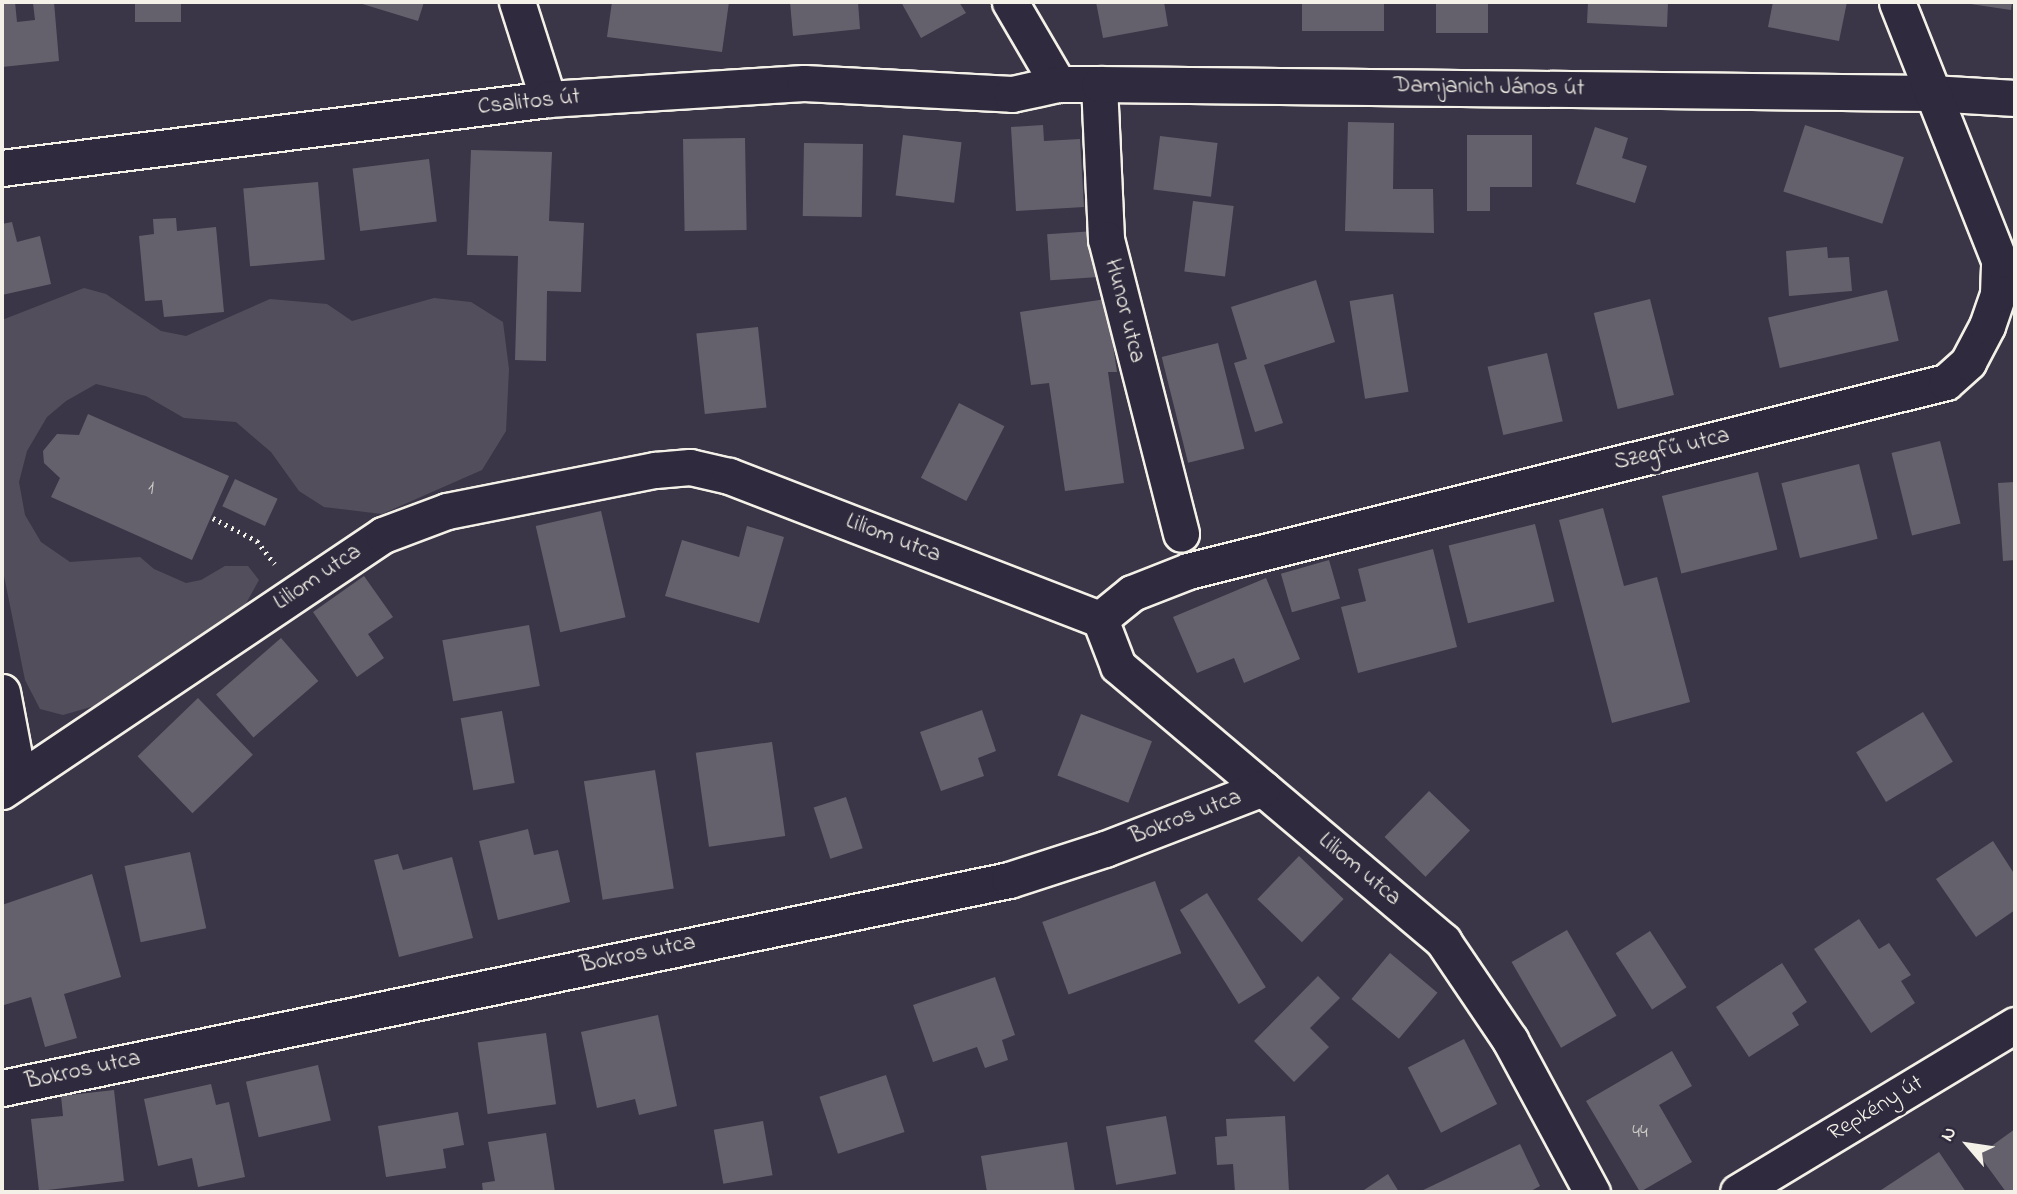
<!DOCTYPE html>
<meta charset="utf-8">
<style>
body{margin:0}
#map{position:relative;width:2017px;height:1194px;overflow:hidden;background:#3b3647;font-family:"Indie Flower",sans-serif}
div>[style]{position:absolute}
[style*='--x']{left:calc(var(--x)*1px);top:calc(var(--y)*1px);width:calc(var(--w)*1px);rotate:calc(var(--a)*1deg)}
.green>*{inset:0;background:#534e5c}
.building>*{inset:0;background:#65616c;transform-origin:0 0}
.path>*{height:4.5px;margin-top:-2.25px;transform-origin:0;background:repeating-linear-gradient(90deg,#f4f1e8 0 2px,transparent 0 7px)}
.roads{filter:drop-shadow(2px 0 #f4f1e8) drop-shadow(-2px 0 #f4f1e8) drop-shadow(0 2px #f4f1e8) drop-shadow(0 -2px #f4f1e8)}
.street>*{height:35px;margin:-17.5px;padding:0 17.5px;transform-origin:17.5px;border-radius:17.5px;background:#2f2a3d}
span{translate:-50% -50%;white-space:nowrap;text-align:center;line-height:1.15;-webkit-text-stroke:7px #2f2a3d;paint-order:stroke}
.number-label{font-size:19px;color:#d0cdc9}
.number-label span{-webkit-text-stroke-width:0}
.street-label{font-size:23px;color:#f4f1e8}
.frame{position:absolute;inset:0;border:4px solid #f4f1e8;pointer-events:none}
.north{position:absolute;left:1933px;top:1110px;width:70px;height:70px;-webkit-text-stroke:5px #2f2a3d;paint-order:stroke;rotate:299deg;font-size:19px;font-weight:700;line-height:28px;text-align:center;color:#f4f1e8}
.north::after{content:'';display:block;margin:auto;width:24px;height:32px;background:#f4f1e8;clip-path:polygon(50% 0,100% 100%,50% 72%,0 100%)}
</style>
<div id="map">
<div class="green">
<i style="clip-path:polygon(84px 288px,106px 294px,161px 331px,186px 336px,270px 299px,327px 304px,352px 321px,434px 298px,471px 302px,503px 322px,509px 369px,506px 431px,482px 470px,382px 514px,324px 507px,299px 491px,271px 452px,236px 422px,184px 418px,146px 396px,96px 384px,66px 401px,47px 417px,27px 451px,19px 482px,25px 515px,41px 542px,70px 562px,140px 557px,154px 569px,186px 583px,201px 580px,225px 566px,248px 566px,259px 580px,244px 607px,101px 704px,63px 715px,40px 709px,25px 680px,2px 566px,2px 320px)"></i>
</div>
<div class="building">
<i style="clip-path:polygon(15px 2px,17px 22px,35px 20px,33px 3px,54px 2px,59px 61px,2px 67px,2px 3px)"></i>
<i style="left:135px;top:2px;width:46px;height:20px"></i>
<i style="clip-path:polygon(356px 2px,424px 2px,418px 21px)"></i>
<i style="clip-path:polygon(612px 2px,729px 2px,722px 52px,607px 37px)"></i>
<i style="clip-path:polygon(790px 2px,858px 2px,860px 29px,793px 36px)"></i>
<i style="clip-path:polygon(901px 2px,959px 2px,966px 13px,921px 38px)"></i>
<i style="clip-path:polygon(1096px 2px,1164px 2px,1168px 26px,1103px 38px)"></i>
<i style="left:1302px;top:2px;width:82px;height:29px"></i>
<i style="left:1436px;top:2px;width:52px;height:31px"></i>
<i style="clip-path:polygon(1588px 2px,1668px 2px,1667px 27px,1587px 23px)"></i>
<i style="clip-path:polygon(1773px 2px,1847px 2px,1839px 41px,1768px 27px)"></i>
<i style="clip-path:polygon(1957px 2px,2012px 2px,2011px 10px)"></i>
<i style="clip-path:polygon(1348px 122px,1394px 123px,1393px 189px,1433px 189px,1434px 233px,1345px 231px)"></i>
<i style="clip-path:polygon(1043px 125px,1044px 141px,1080px 139px,1084px 207px,1016px 211px,1011px 127px)"></i>
<i style="left:1805px;top:125px;width:104px;height:70px;rotate:18deg"></i>
<i style="clip-path:polygon(1595px 127px,1628px 138px,1622px 158px,1647px 166px,1635px 203px,1576px 184px)"></i>
<i style="left:903px;top:135px;width:59px;height:61px;rotate:7deg"></i>
<i style="clip-path:polygon(1467px 135px,1532px 135px,1532px 187px,1490px 187px,1490px 211px,1467px 211px)"></i>
<i style="left:1160px;top:136px;width:58px;height:54px;rotate:7deg"></i>
<i style="left:745px;top:138px;width:92px;height:62px;rotate:89deg"></i>
<i style="left:804px;top:143px;width:59px;height:73px;rotate:1deg"></i>
<i style="clip-path:polygon(471px 150px,552px 152px,549px 221px,584px 223px,581px 292px,547px 291px,546px 361px,515px 360px,518px 256px,467px 255px)"></i>
<i style="left:429px;top:159px;width:63px;height:77px;rotate:83deg"></i>
<i style="left:318px;top:182px;width:78px;height:75px;rotate:85deg"></i>
<i style="left:1193px;top:201px;width:41px;height:71px;rotate:7deg"></i>
<i style="clip-path:polygon(176px 218px,177px 231px,216px 227px,224px 312px,164px 317px,162px 300px,145px 301px,139px 236px,154px 234px,153px 219px)"></i>
<i style="clip-path:polygon(12px 222px,17px 242px,40px 236px,51px 284px,2px 295px,2px 224px)"></i>
<i style="left:1095px;top:231px;width:46px;height:48px;rotate:86deg"></i>
<i style="clip-path:polygon(1827px 247px,1828px 258px,1849px 257px,1852px 291px,1789px 296px,1786px 251px)"></i>
<i style="clip-path:polygon(1316px 280px,1335px 342px,1264px 365px,1283px 423px,1255px 432px,1234px 363px,1247px 359px,1231px 307px)"></i>
<i style="left:1887px;top:290px;width:52px;height:122px;rotate:77deg"></i>
<i style="left:1393px;top:294px;width:99px;height:44px;rotate:81deg"></i>
<i style="clip-path:polygon(1106px 299px,1117px 372px,1108px 372px,1124px 483px,1065px 491px,1049px 383px,1031px 385px,1020px 312px)"></i>
<i style="left:1650px;top:299px;width:99px;height:58px;rotate:76deg"></i>
<i style="left:758px;top:327px;width:81px;height:62px;rotate:84deg"></i>
<i style="left:1218px;top:343px;width:109px;height:58px;rotate:76deg"></i>
<i style="left:1547px;top:353px;width:70px;height:61px;rotate:77deg"></i>
<i style="left:959px;top:403px;width:51px;height:84px;rotate:27deg"></i>
<i style="clip-path:polygon(88px 414px,229px 476px,192px 560px,51px 497px,60px 478px,44px 463px,43px 451px,57px 434px,79px 435px)"></i>
<i style="left:1940px;top:441px;width:85px;height:50px;rotate:76deg"></i>
<i style="left:1859px;top:464px;width:77px;height:80px;rotate:76deg"></i>
<i style="left:1758px;top:472px;width:80px;height:99px;rotate:76deg"></i>
<i style="left:235px;top:479px;width:47px;height:30px;rotate:25deg"></i>
<i style="clip-path:polygon(2015px 482px,2015px 560px,2003px 561px,1998px 483px)"></i>
<i style="clip-path:polygon(1603px 508px,1624px 586px,1657px 577px,1690px 702px,1612px 723px,1559px 520px)"></i>
<i style="left:601px;top:511px;width:109px;height:67px;rotate:77deg"></i>
<i style="left:1535px;top:524px;width:80px;height:89px;rotate:76deg"></i>
<i style="clip-path:polygon(747px 526px,784px 537px,759px 623px,665px 596px,682px 540px,739px 557px)"></i>
<i style="clip-path:polygon(1433px 549px,1457px 647px,1358px 673px,1341px 607px,1366px 601px,1358px 569px)"></i>
<i style="left:1329px;top:560px;width:40px;height:50px;rotate:74deg"></i>
<i style="clip-path:polygon(364px 576px,393px 617px,368px 634px,384px 658px,357px 677px,313px 612px)"></i>
<i style="clip-path:polygon(1266px 578px,1300px 659px,1244px 683px,1234px 658px,1197px 673px,1173px 617px)"></i>
<i style="left:529px;top:625px;width:62px;height:88px;rotate:80deg"></i>
<i style="left:281px;top:638px;width:57px;height:86px;rotate:49deg"></i>
<i style="left:198px;top:698px;width:79px;height:84px;rotate:46deg"></i>
<i style="clip-path:polygon(982px 710px,996px 751px,978px 758px,984px 776px,941px 791px,920px 732px)"></i>
<i style="left:502px;top:711px;width:73px;height:42px;rotate:80deg"></i>
<i style="left:1923px;top:712px;width:58px;height:78px;rotate:59deg"></i>
<i style="left:1081px;top:714px;width:76px;height:66px;rotate:21deg"></i>
<i style="left:772px;top:742px;width:95px;height:77px;rotate:82deg"></i>
<i style="left:655px;top:770px;width:120px;height:72px;rotate:81deg"></i>
<i style="left:1429px;top:791px;width:57px;height:64px;rotate:44deg"></i>
<i style="left:846px;top:797px;width:54px;height:34px;rotate:72deg"></i>
<i style="clip-path:polygon(528px 829px,534px 855px,558px 850px,570px 902px,498px 920px,479px 841px)"></i>
<i style="clip-path:polygon(1993px 841px,2015px 875px,2015px 910px,1976px 937px,1936px 879px)"></i>
<i style="left:190px;top:852px;width:78px;height:67px;rotate:78deg"></i>
<i style="clip-path:polygon(398px 854px,403px 870px,452px 857px,473px 938px,399px 957px,374px 860px)"></i>
<i style="left:1299px;top:856px;width:62px;height:60px;rotate:44deg"></i>
<i style="clip-path:polygon(92px 874px,121px 977px,64px 994px,77px 1038px,45px 1047px,31px 997px,4px 1005px,2px 905px)"></i>
<i style="left:1155px;top:881px;width:77px;height:120px;rotate:70deg"></i>
<i style="left:1207px;top:893px;width:111px;height:32px;rotate:58deg"></i>
<i style="clip-path:polygon(1859px 919px,1879px 949px,1889px 943px,1911px 975px,1901px 981px,1915px 1003px,1871px 1033px,1814px 949px)"></i>
<i style="left:1567px;top:930px;width:99px;height:64px;rotate:60deg"></i>
<i style="left:1650px;top:931px;width:67px;height:41px;rotate:57deg"></i>
<i style="left:1390px;top:953px;width:62px;height:60px;rotate:40deg"></i>
<i style="clip-path:polygon(1782px 963px,1807px 1002px,1792px 1013px,1799px 1025px,1749px 1057px,1716px 1007px)"></i>
<i style="clip-path:polygon(1318px 976px,1340px 998px,1310px 1028px,1329px 1047px,1294px 1082px,1254px 1041px)"></i>
<i style="clip-path:polygon(995px 977px,1015px 1035px,1002px 1040px,1008px 1060px,985px 1068px,977px 1047px,933px 1062px,913px 1005px)"></i>
<i style="clip-path:polygon(658px 1015px,677px 1106px,639px 1115px,635px 1099px,597px 1108px,581px 1032px)"></i>
<i style="left:546px;top:1033px;width:72px;height:69px;rotate:82deg"></i>
<i style="left:1464px;top:1039px;width:73px;height:63px;rotate:63deg"></i>
<i style="clip-path:polygon(1672px 1051px,1692px 1086px,1659px 1105px,1692px 1162px,1640px 1192px,1586px 1101px)"></i>
<i style="left:318px;top:1065px;width:57px;height:74px;rotate:77deg"></i>
<i style="left:886px;top:1075px;width:60px;height:70px;rotate:72deg"></i>
<i style="clip-path:polygon(211px 1084px,216px 1105px,229px 1102px,245px 1177px,198px 1187px,192px 1158px,158px 1166px,144px 1099px)"></i>
<i style="clip-path:polygon(114px 1090px,124px 1181px,39px 1191px,31px 1119px,63px 1116px,61px 1096px)"></i>
<i style="clip-path:polygon(458px 1112px,464px 1145px,443px 1149px,446px 1168px,386px 1177px,378px 1126px)"></i>
<i style="left:1166px;top:1116px;width:59px;height:61px;rotate:80deg"></i>
<i style="clip-path:polygon(1285px 1116px,1289px 1192px,1235px 1192px,1233px 1164px,1217px 1165px,1215px 1137px,1227px 1136px,1226px 1119px)"></i>
<i style="left:763px;top:1121px;width:55px;height:50px;rotate:80deg"></i>
<i style="clip-path:polygon(2015px 1129px,2015px 1192px,2006px 1192px,1979px 1155px)"></i>
<i style="clip-path:polygon(546px 1133px,555px 1192px,483px 1192px,482px 1183px,495px 1181px,488px 1142px)"></i>
<i style="clip-path:polygon(1067px 1142px,1075px 1192px,987px 1192px,981px 1156px)"></i>
<i style="clip-path:polygon(1520px 1144px,1540px 1186px,1529px 1192px,1419px 1192px)"></i>
<i style="clip-path:polygon(1939px 1152px,1966px 1192px,1878px 1192px)"></i>
<i style="clip-path:polygon(1388px 1174px,1399px 1192px,1361px 1192px)"></i>
</div>
<div class="path">
<i style="--x:213;--y:518;--w:50;--a:27.6"></i>
<i style="--x:257;--y:541;--w:29;--a:52"></i>
</div>
<div class="roads">
<div class="street">
<i style="--x:517;--y:2;--w:102;--a:72.3"></i>
<i style="--x:1010;--y:2;--w:95;--a:59.7"></i>
<i style="--x:1099;--y:84;--w:155;--a:87.4"></i>
<i style="--x:1106;--y:239;--w:304;--a:75.7"></i>
<i style="--x:2;--y:168;--w:550;--a:-7.2"></i>
<i style="--x:548;--y:99;--w:256;--a:-3.6"></i>
<i style="--x:804;--y:83;--w:208;--a:3"></i>
<i style="--x:1012;--y:94;--w:47;--a:-12.3"></i>
<i style="--x:1058;--y:84;--w:41;--a:0"></i>
<i style="--x:1099;--y:84;--w:832;--a:0.62"></i>
<i style="--x:1931;--y:93;--w:84;--a:3.4"></i>
<i style="--x:1100;--y:619;--w:41;--a:-39.1"></i>
<i style="--x:1132;--y:593;--w:60;--a:-21.4"></i>
<i style="--x:1188;--y:571;--w:781;--a:-14"></i>
<i style="--x:1946;--y:382;--w:30;--a:-42"></i>
<i style="--x:1968;--y:362;--w:41;--a:-62.2"></i>
<i style="--x:1987;--y:326;--w:34;--a:-71"></i>
<i style="--x:1998;--y:294;--w:34;--a:-88"></i>
<i style="--x:1999;--y:260;--w:277;--a:-111.6"></i>
<i style="--x:2;--y:692;--w:86;--a:79.3"></i>
<i style="--x:2;--y:791;--w:459;--a:-33.9"></i>
<i style="--x:383;--y:535;--w:68;--a:-20.6"></i>
<i style="--x:447;--y:511;--w:212;--a:-11.2"></i>
<i style="--x:655;--y:470;--w:35;--a:-5"></i>
<i style="--x:690;--y:467;--w:40;--a:13"></i>
<i style="--x:729;--y:476;--w:398;--a:21.1"></i>
<i style="--x:1100;--y:619;--w:50;--a:69"></i>
<i style="--x:1118;--y:666;--w:426;--a:40.2"></i>
<i style="--x:1443;--y:941;--w:120;--a:55.9"></i>
<i style="--x:1510;--y:1040;--w:173;--a:61.7"></i>
<i style="--x:2;--y:1088;--w:1028;--a:-11.67"></i>
<i style="--x:1009;--y:880;--w:101;--a:-17.9"></i>
<i style="--x:1105;--y:849;--w:169;--a:-21.1"></i>
<i style="--x:1738;--y:1192;--w:323;--a:-31.1"></i>
</div>
</div>
<div class="number-label">
<span style="left:151px;top:489px">1</span>
<span style="left:1640px;top:1133px">44</span>
</div>
<div class="street-label">
<span style="left:1489px;top:88px;rotate:1deg">Damjanich János út</span>
<span style="left:529px;top:103px;rotate:-6deg">Csalitos út</span>
<span style="left:1124px;top:311px;rotate:76deg">Hunor utca</span>
<span style="left:1672px;top:450px;rotate:-14deg">Szegfű utca</span>
<span style="left:893px;top:539px;rotate:21deg">Liliom utca</span>
<span style="left:318px;top:578px;rotate:-34deg">Liliom utca</span>
<span style="left:1186px;top:818px;rotate:-21deg">Bokros utca</span>
<span style="left:1359px;top:870px;rotate:40deg">Liliom utca</span>
<span style="left:638px;top:955px;rotate:-12deg">Bokros utca</span>
<span style="left:83px;top:1071px;rotate:-12deg">Bokros utca</span>
<span style="left:1876px;top:1109px;rotate:-31deg">Repkény út</span>
</div>
<div class="frame"></div>
<div class="north">N</div>
</div>
